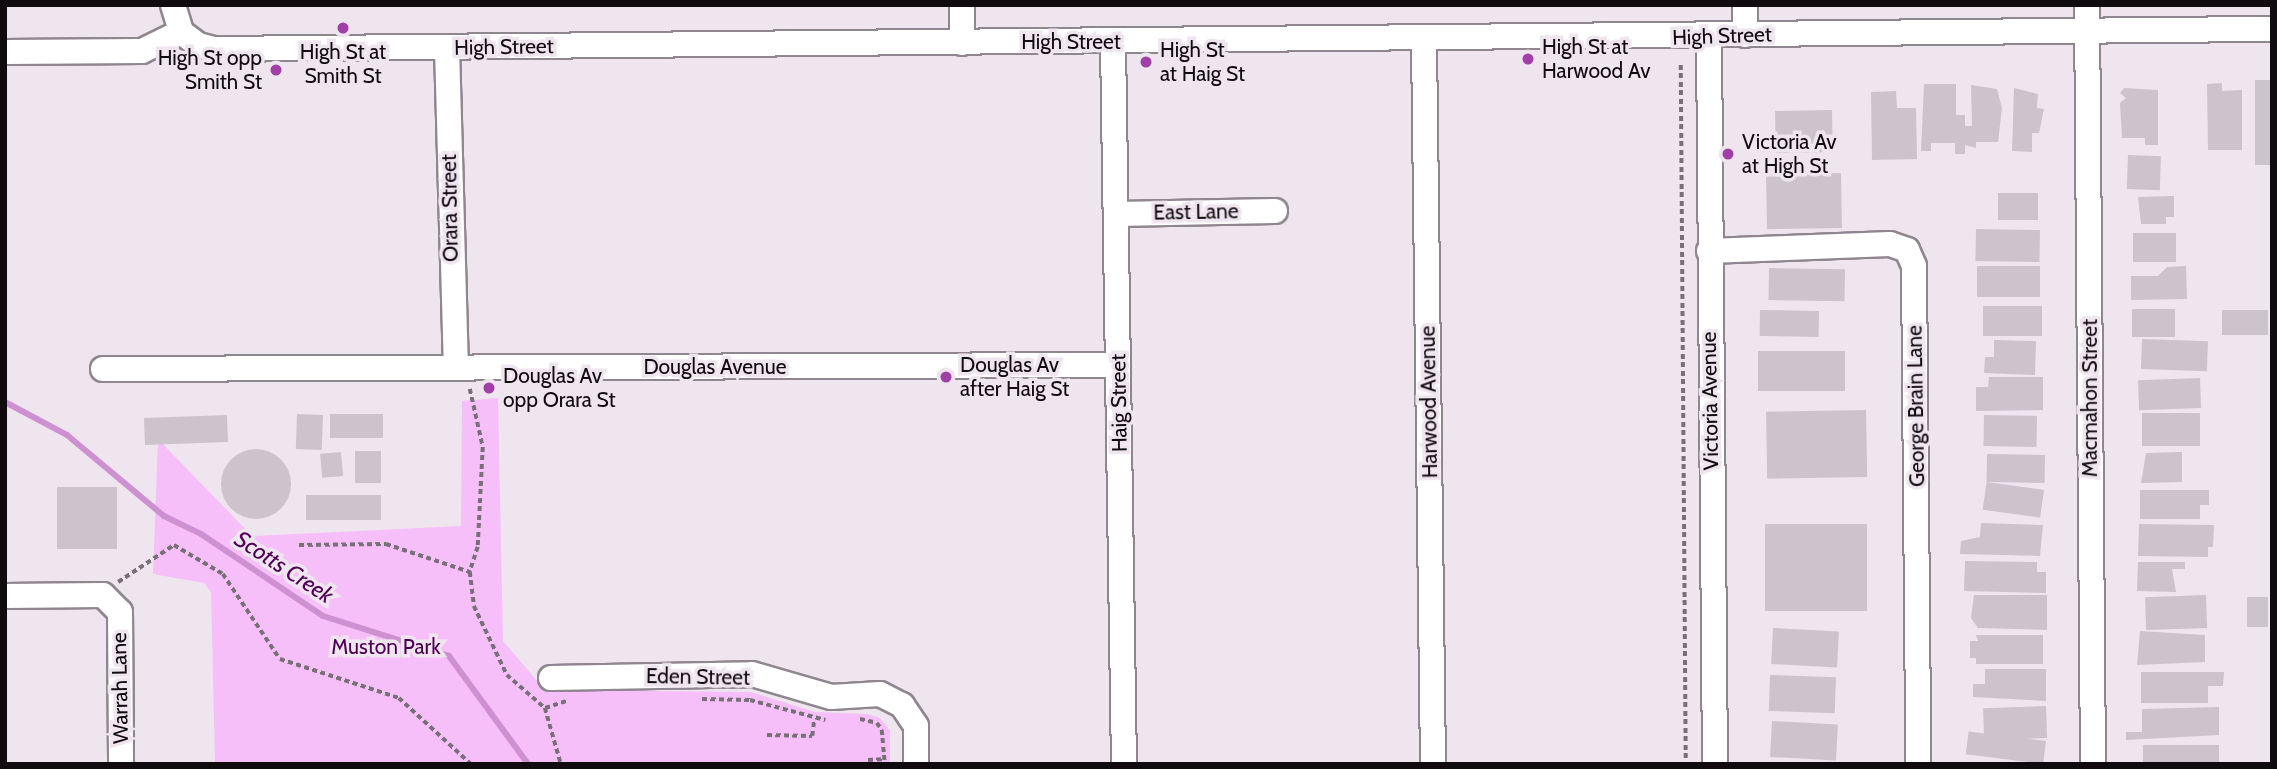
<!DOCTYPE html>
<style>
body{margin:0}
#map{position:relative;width:2277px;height:769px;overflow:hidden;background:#efe5ef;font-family:Cabin,sans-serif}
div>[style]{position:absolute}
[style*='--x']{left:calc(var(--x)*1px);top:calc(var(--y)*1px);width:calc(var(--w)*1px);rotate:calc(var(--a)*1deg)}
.green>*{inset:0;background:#f7bff9}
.stream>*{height:6px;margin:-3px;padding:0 3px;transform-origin:3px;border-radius:3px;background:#cd90d0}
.building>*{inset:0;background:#cdc3cd;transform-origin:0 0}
.round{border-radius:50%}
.path>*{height:3.5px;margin-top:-1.75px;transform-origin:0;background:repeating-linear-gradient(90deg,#777077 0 5px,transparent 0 8.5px)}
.roads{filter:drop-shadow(2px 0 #8f868f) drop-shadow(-2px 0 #8f868f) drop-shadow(0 2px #8f868f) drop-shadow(0 -2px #8f868f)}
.minor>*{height:24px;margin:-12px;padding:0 12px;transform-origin:12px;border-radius:12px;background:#fff}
.dots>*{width:19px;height:19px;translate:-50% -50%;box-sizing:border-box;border:4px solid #efe5ef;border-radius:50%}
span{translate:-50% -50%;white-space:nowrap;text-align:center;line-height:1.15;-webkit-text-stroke:7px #efe5ef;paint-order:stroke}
.street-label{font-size:21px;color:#0f0b0f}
.poi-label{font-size:21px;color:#0f0b0f}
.left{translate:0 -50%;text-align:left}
.right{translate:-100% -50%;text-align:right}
.park-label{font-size:21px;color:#4d0053}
.water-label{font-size:23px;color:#500056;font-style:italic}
.frame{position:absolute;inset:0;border:7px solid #0f0b0f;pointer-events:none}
</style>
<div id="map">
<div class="green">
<i style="clip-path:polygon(498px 398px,503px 641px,545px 690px,751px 692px,815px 712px,867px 714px,880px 718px,890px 730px,890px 764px,215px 764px,211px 592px,204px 583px,153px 574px,158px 439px,252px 536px,461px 526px,462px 401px)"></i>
</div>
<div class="stream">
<i style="--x:5;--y:402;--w:70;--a:28"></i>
<i style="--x:67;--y:435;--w:126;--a:39.9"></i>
<i style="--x:164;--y:516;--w:41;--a:25.9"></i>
<i style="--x:201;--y:534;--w:147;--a:33.9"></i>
<i style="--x:323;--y:616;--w:132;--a:17.6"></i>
<i style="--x:449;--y:656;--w:134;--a:53.8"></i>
</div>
<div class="building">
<i style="left:2272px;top:80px;width:85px;height:17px;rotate:90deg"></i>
<i style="clip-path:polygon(2222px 83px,2222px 91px,2242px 90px,2242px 150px,2208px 150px,2207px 84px)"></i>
<i style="clip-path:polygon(1924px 84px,1956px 84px,1956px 115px,1965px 115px,1965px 126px,1972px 126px,1971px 85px,1997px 89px,2002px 108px,1998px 142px,1976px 142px,1976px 148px,1965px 145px,1965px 154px,1955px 154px,1955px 143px,1931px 143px,1931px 151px,1921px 151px)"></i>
<i style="clip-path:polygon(2014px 88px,2038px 94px,2037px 108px,2044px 109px,2039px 133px,2032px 133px,2032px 152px,2012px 151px)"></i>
<i style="clip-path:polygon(2124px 88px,2158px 90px,2158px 145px,2145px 145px,2145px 138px,2122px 138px,2120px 103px,2126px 98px,2120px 93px)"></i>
<i style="clip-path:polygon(1896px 91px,1897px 108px,1916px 108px,1917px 159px,1872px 160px,1871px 92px)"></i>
<i style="left:1832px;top:110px;width:42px;height:57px;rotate:89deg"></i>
<i style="left:2128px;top:155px;width:33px;height:34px;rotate:2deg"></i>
<i style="left:1841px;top:173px;width:55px;height:75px;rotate:89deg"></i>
<i style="left:2038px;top:193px;width:27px;height:40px;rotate:90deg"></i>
<i style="clip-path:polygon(2174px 196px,2174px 217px,2166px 217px,2166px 224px,2141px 224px,2138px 197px)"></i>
<i style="left:1976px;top:229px;width:64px;height:32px;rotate:1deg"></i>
<i style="left:2133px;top:233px;width:43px;height:29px"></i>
<i style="left:2040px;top:266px;width:31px;height:63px;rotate:90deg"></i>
<i style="clip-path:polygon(2186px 266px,2187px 299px,2131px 300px,2131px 276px,2158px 276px,2167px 267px)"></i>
<i style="left:1769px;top:268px;width:76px;height:32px;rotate:1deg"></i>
<i style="left:1983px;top:306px;width:59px;height:30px"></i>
<i style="left:2132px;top:309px;width:43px;height:28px"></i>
<i style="left:1760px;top:310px;width:59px;height:26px;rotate:1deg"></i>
<i style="left:2222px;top:310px;width:46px;height:25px"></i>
<i style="left:2142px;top:339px;width:66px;height:30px;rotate:2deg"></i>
<i style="clip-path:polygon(1994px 340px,2036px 341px,2035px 375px,1984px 373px,1985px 357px,1994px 357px)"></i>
<i style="left:1845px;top:351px;width:40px;height:87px;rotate:90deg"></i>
<i style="clip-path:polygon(1989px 377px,2043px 377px,2043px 410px,1976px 411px,1976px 387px,1988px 387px)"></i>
<i style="left:2200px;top:378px;width:30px;height:62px;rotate:88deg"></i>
<i style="left:1866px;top:410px;width:67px;height:100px;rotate:89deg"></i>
<i style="left:2142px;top:413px;width:58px;height:33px"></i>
<i style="left:297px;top:414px;width:26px;height:35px;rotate:2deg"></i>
<i style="left:330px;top:414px;width:53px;height:24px"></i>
<i style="left:227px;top:415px;width:27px;height:83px;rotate:88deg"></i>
<i style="left:1984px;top:415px;width:53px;height:31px;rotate:1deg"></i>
<i class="round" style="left:221px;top:449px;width:70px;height:70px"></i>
<i style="left:355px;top:451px;width:26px;height:32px"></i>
<i style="left:341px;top:452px;width:24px;height:21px;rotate:85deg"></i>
<i style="clip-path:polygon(2182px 452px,2182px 482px,2141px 483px,2146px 453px)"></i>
<i style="left:1987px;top:454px;width:58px;height:28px;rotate:1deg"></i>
<i style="left:57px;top:487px;width:60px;height:62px"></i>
<i style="left:2044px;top:490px;width:28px;height:58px;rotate:98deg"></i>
<i style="clip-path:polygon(2140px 490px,2209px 490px,2209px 505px,2200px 505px,2200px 519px,2140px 519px)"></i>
<i style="left:381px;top:495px;width:25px;height:75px;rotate:90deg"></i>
<i style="clip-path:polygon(1981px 523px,2043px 525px,2040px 556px,1960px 554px,1961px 541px,1980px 537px)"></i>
<i style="left:1867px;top:524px;width:87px;height:102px;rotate:90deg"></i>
<i style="clip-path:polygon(2139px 524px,2214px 525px,2213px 547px,2208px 547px,2208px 557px,2138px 556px)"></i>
<i style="clip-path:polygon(1965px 561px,2037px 562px,2037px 572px,2046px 572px,2046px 593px,1964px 591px)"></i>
<i style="clip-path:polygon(2138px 562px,2185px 562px,2185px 569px,2172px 569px,2176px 592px,2137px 591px)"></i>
<i style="clip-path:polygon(1974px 595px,2047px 595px,2047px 630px,1978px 628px,1971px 618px)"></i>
<i style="left:2206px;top:595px;width:33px;height:61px;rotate:88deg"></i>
<i style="left:2247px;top:597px;width:21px;height:30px"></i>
<i style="left:1773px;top:628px;width:66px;height:36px;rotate:3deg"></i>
<i style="clip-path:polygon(2140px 631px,2205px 635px,2205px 662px,2137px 665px)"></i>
<i style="clip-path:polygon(1976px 635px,2043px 635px,2043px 664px,1976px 664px,1976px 658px,1970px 658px,1970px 641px,1978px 641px)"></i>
<i style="clip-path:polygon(1985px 669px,2046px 669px,2046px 701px,1973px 697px,1973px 684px,1985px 684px)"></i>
<i style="clip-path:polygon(2141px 672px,2224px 672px,2223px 686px,2208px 686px,2208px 703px,2141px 703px)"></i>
<i style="left:1770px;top:675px;width:66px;height:36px;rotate:2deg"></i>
<i style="left:2046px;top:706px;width:32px;height:63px;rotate:88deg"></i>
<i style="clip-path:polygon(2219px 707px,2219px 735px,2126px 740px,2126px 732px,2142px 732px,2142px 709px)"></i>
<i style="left:1772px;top:721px;width:66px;height:36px;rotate:3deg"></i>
<i style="left:2046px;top:741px;width:23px;height:78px;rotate:97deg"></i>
<i style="left:2143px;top:745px;width:76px;height:19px"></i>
</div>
<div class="path">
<i style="--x:1681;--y:65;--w:699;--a:89.59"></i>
<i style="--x:470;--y:389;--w:59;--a:77.4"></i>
<i style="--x:483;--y:447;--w:100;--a:92.9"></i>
<i style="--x:478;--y:547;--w:26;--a:108"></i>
<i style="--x:470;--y:572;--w:34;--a:83"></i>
<i style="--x:474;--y:606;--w:76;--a:64.4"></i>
<i style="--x:507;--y:675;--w:50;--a:41"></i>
<i style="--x:545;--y:708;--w:58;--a:74.1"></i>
<i style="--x:299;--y:545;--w:87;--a:-0.7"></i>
<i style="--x:386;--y:544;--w:89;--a:18.4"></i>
<i style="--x:118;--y:582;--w:67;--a:-33.5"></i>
<i style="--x:174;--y:545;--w:57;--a:30.6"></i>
<i style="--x:223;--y:574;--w:102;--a:56.2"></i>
<i style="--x:280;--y:659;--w:125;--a:18.1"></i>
<i style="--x:399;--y:698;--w:98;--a:42.5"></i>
<i style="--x:702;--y:699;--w:48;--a:1.2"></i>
<i style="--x:750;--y:700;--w:78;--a:14.9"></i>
<i style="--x:545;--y:708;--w:22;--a:-18"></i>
<i style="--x:860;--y:719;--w:17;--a:13"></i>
<i style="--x:877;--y:723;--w:9;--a:54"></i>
<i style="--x:882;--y:730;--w:34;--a:85"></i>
<i style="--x:767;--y:735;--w:45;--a:1.3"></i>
<i style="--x:812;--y:736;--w:16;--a:-83"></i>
<i style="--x:868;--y:760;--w:17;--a:-3"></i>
</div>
<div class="roads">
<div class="minor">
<i style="--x:173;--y:5;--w:28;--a:73"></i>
<i style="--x:181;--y:32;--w:21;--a:37"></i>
<i style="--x:198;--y:45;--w:16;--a:14"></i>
<i style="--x:214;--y:49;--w:2058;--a:-0.56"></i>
<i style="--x:962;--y:5;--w:38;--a:90"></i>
<i style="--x:2087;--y:5;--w:759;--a:89.55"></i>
<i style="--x:1745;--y:35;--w:30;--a:-90"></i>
<i style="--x:1709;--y:37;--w:727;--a:89.53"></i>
<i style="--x:1424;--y:40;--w:724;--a:89.29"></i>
<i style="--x:1113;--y:42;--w:722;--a:89.13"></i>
<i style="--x:447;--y:48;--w:319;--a:88.4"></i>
<i style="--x:5;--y:52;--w:137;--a:-0.4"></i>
<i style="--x:142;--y:51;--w:43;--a:-26"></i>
<i style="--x:1116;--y:214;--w:159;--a:-1.1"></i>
<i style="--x:1709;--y:251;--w:181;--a:-2.2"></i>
<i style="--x:1890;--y:244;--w:18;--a:19"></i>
<i style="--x:1907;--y:250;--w:17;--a:66"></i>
<i style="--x:1914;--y:266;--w:498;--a:89.5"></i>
<i style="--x:103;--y:369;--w:1015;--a:-0.23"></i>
<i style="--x:5;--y:596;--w:98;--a:-0.6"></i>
<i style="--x:103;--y:595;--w:24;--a:45"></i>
<i style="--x:120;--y:612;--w:152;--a:89.6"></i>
<i style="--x:551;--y:678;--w:201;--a:-1.1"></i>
<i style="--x:752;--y:674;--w:82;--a:16.2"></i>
<i style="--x:831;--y:697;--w:49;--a:-3.5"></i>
<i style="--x:880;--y:694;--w:25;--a:27"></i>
<i style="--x:902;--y:705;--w:25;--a:56"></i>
<i style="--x:916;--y:726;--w:38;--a:90"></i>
</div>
</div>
<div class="dots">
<i style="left:343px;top:28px;background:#a040a7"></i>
<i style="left:1528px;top:59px;background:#a040a7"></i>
<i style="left:1146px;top:62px;background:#a040a7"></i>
<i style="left:276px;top:70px;background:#a040a7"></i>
<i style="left:1728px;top:154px;background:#a040a7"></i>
<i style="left:946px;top:377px;background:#a040a7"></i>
<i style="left:489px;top:388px;background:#a040a7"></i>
</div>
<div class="street-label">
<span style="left:1722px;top:36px;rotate:-2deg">High Street</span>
<span style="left:1071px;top:42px">High Street</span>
<span style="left:504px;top:47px;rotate:-1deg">High Street</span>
<span style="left:450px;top:208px;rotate:-91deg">Orara Street</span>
<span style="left:1196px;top:212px;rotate:-1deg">East Lane</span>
<span style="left:715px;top:367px">Douglas Avenue</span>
<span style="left:2090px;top:398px;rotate:-90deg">Macmahon Street</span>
<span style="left:1710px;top:401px;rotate:-91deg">Victoria Avenue</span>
<span style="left:1429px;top:402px;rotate:-91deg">Harwood Avenue</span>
<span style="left:1119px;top:403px;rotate:-91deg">Haig Street</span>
<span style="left:1916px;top:406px;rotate:-91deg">George Brain Lane</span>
<span style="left:698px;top:677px;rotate:1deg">Eden Street</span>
<span style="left:120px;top:688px;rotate:-91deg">Warrah Lane</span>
</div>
<div class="poi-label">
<span class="left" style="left:1542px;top:59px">High St at<br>Harwood Av</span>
<span class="left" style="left:1160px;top:62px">High St<br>at Haig St</span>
<span style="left:343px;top:64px">High St at<br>Smith St</span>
<span class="right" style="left:262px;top:70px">High St opp<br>Smith St</span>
<span class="left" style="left:1742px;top:154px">Victoria Av<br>at High St</span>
<span class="left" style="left:960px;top:377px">Douglas Av<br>after Haig St</span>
<span class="left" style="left:503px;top:388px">Douglas Av<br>opp Orara St</span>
</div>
<div class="park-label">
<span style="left:386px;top:647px">Muston Park</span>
</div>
<div class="water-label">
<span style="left:284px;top:567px;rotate:33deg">Scotts Creek</span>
</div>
<div class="frame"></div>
</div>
